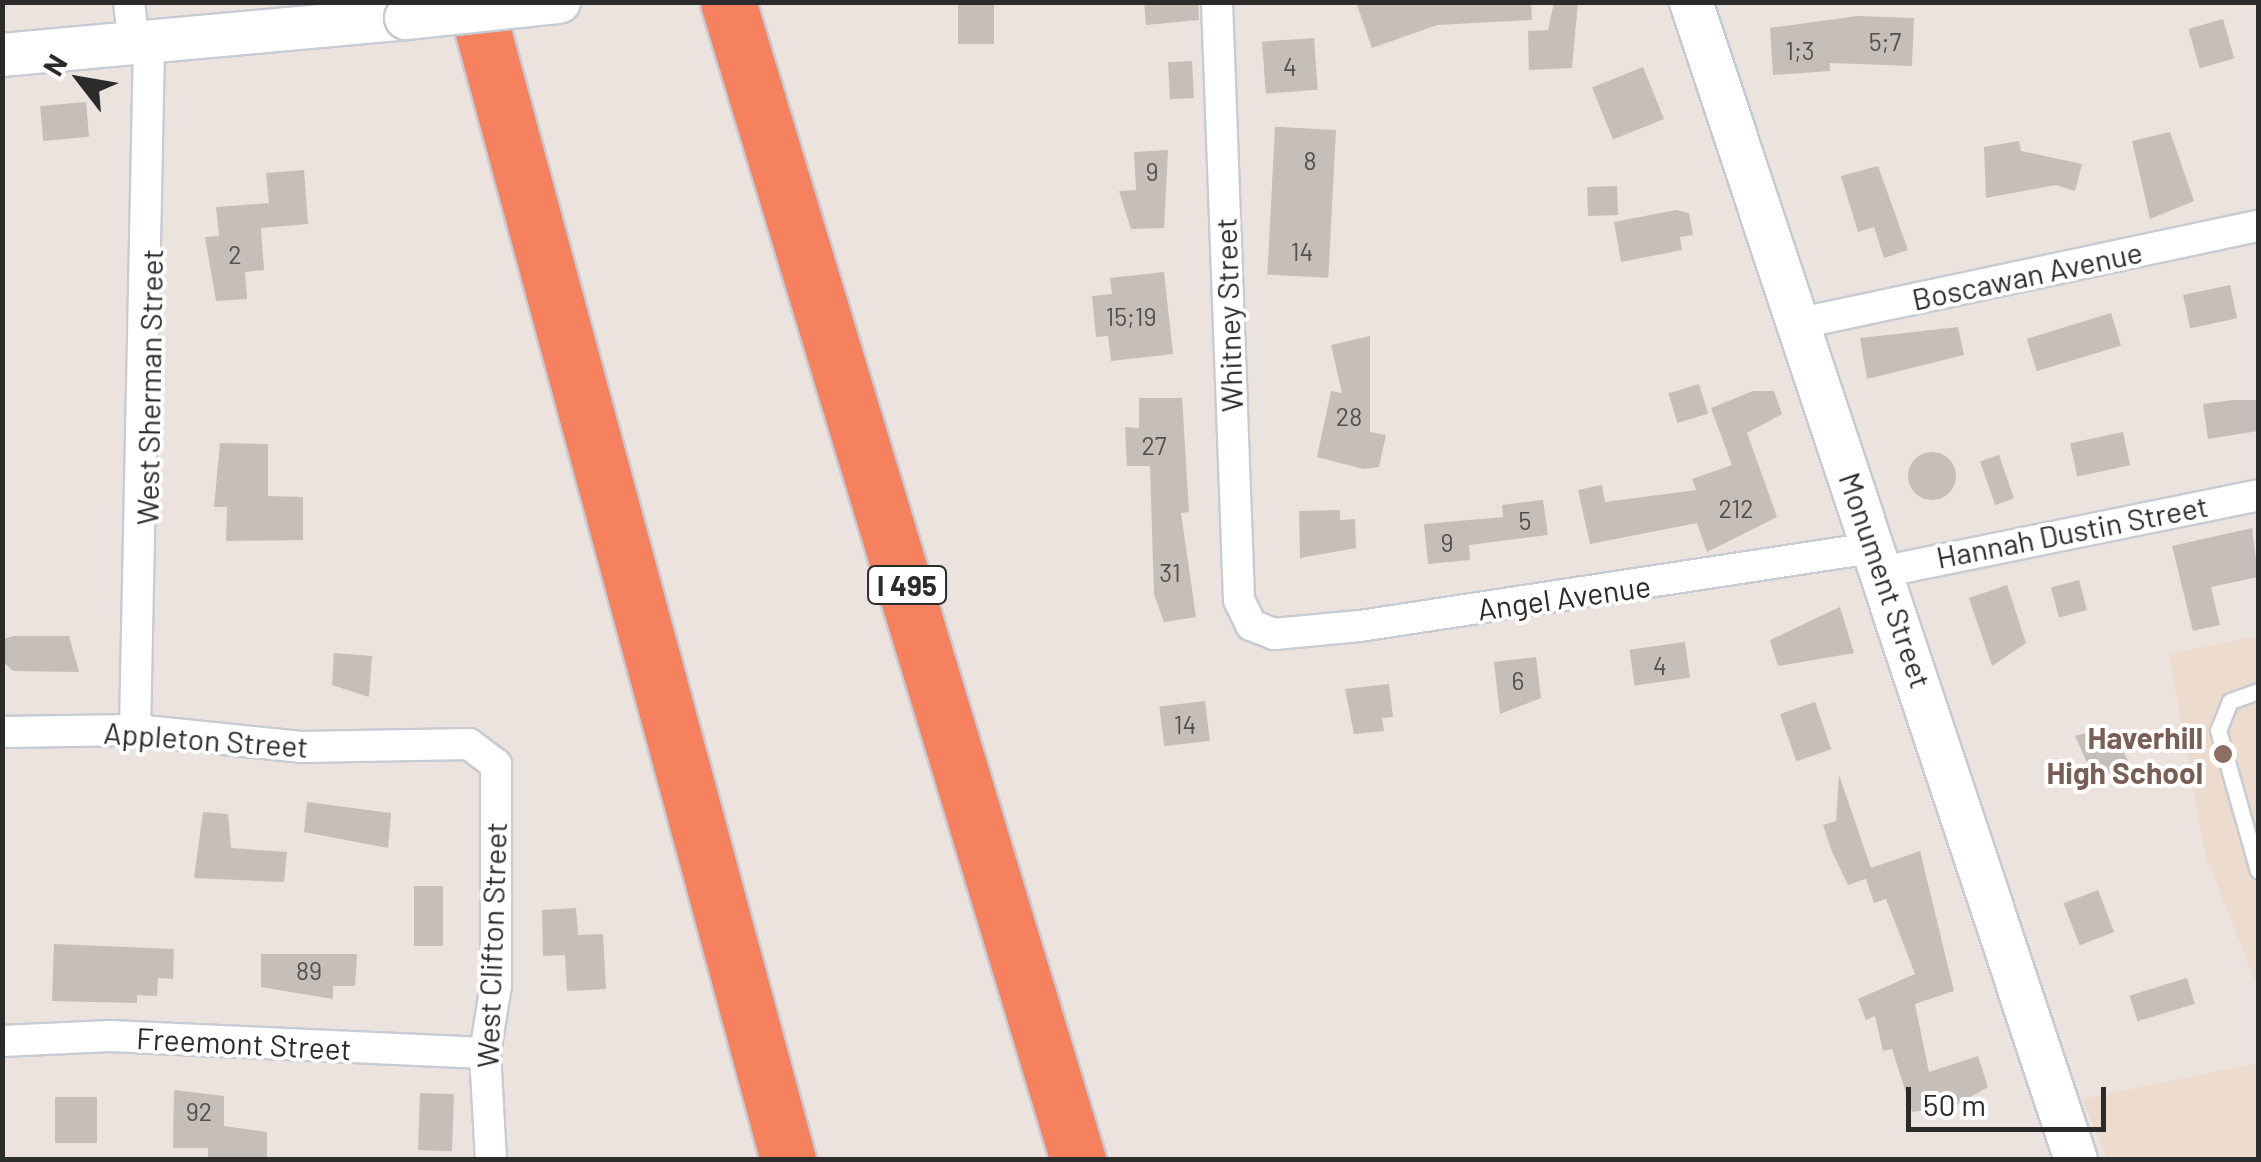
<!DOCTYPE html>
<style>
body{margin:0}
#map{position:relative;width:2261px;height:1162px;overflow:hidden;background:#ece3de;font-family:Barlow,sans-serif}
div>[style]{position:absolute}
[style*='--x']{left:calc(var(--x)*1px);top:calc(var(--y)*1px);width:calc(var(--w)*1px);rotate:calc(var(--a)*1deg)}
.education>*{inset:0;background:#eddcce}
.building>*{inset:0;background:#c5beb9;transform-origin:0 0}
.round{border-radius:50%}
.roads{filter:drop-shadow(2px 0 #c6cbd4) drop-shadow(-2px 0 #c6cbd4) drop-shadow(0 2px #c6cbd4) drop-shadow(0 -2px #c6cbd4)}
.service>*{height:15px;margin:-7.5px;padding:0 7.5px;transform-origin:7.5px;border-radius:7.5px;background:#fff}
.minor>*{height:30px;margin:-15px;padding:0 15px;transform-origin:15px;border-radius:15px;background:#fff}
.secondary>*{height:42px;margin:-21px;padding:0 21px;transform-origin:21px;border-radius:21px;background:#fff}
.motorway>*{height:55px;margin:-27.5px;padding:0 27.5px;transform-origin:27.5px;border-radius:27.5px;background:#f6815f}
.bridges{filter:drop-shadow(2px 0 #c6cbd4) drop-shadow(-2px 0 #c6cbd4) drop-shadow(0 2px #c6cbd4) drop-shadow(0 -2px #c6cbd4)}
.secondary-bridge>*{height:42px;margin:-21px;padding:0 21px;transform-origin:21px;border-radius:21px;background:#fff}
.dots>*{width:28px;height:28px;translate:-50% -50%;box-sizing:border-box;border:5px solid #fff;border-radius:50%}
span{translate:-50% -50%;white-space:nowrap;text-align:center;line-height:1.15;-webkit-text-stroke:8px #fff;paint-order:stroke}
.number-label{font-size:25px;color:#52504e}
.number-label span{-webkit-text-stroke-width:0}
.shield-label span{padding:2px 8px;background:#fff;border:2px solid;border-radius:8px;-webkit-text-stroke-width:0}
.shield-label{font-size:28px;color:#2b2b2b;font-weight:700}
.street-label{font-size:30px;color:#2b2b2b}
.education-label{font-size:30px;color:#785e54;font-weight:700}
.right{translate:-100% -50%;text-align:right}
.frame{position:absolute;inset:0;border:5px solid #2b2b2b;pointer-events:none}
.north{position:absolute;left:30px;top:30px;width:100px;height:100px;-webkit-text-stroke:8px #fff;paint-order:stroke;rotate:301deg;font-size:28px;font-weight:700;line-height:40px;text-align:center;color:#2b2b2b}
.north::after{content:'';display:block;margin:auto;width:35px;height:45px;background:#2b2b2b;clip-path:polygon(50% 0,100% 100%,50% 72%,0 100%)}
.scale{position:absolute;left:1906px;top:1087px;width:200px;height:45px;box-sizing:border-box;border:5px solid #2b2b2b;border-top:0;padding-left:12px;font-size:30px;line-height:35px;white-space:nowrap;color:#2b2b2b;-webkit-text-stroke:8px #fff;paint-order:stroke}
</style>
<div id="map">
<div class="education">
<i style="clip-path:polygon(2258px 636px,2258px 988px,2205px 854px,2169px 654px)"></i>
<i style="clip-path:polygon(2258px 1063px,2258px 1159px,2107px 1159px,2082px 1099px)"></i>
</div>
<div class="building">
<i style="left:958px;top:2px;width:36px;height:42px"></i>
<i style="clip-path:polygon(1144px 2px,1198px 2px,1199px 20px,1146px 25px)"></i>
<i style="clip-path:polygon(1356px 2px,1531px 2px,1532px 20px,1437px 25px,1372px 48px)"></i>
<i style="clip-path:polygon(1554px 2px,1578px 2px,1572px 68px,1529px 70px,1528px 31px,1548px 30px)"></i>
<i style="clip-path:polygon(1857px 16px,1914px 18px,1912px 66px,1830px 63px,1830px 71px,1773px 75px,1770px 28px)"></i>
<i style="left:2223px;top:19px;width:41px;height:36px;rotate:74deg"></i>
<i style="left:1314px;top:38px;width:52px;height:52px;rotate:86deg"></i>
<i style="left:1192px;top:61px;width:37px;height:24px;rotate:87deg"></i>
<i style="left:1643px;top:67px;width:56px;height:55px;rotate:68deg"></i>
<i style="left:86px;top:102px;width:35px;height:46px;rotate:85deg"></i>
<i style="left:1336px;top:130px;width:148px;height:61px;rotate:93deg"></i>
<i style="clip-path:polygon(2170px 132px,2194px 201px,2150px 219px,2132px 141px)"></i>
<i style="clip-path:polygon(2019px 141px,2021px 151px,2082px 164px,2075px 191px,2056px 185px,1986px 198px,1984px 147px)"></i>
<i style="clip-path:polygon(1168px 150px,1164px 228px,1131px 229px,1119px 191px,1136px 190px,1134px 152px)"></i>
<i style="clip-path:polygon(1878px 166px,1908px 250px,1884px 258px,1874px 227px,1858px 232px,1841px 176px)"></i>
<i style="clip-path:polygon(304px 170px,308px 224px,261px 228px,264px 270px,245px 272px,247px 299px,216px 301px,205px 237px,219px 236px,216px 207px,269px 203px,266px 173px)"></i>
<i style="left:1617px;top:186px;width:29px;height:30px;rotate:88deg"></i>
<i style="clip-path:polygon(1676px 210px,1689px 213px,1693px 235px,1680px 237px,1682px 250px,1621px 262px,1614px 222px)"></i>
<i style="clip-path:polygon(1164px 272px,1173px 354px,1111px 361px,1108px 336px,1096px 337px,1092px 296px,1112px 294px,1110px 278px)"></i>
<i style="left:2230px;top:285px;width:34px;height:48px;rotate:78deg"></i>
<i style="left:2111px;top:313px;width:34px;height:88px;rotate:73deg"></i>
<i style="clip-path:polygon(1958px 327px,1964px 355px,1867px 379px,1860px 338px)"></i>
<i style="clip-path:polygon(1370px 336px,1370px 432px,1386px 435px,1379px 467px,1363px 469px,1317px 457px,1331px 391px,1342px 393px,1331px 345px)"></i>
<i style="left:1699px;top:384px;width:31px;height:32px;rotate:73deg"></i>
<i style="clip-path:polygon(1753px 391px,1774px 391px,1782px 414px,1747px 433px,1777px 517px,1707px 552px,1697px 523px,1590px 544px,1578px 490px,1602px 485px,1605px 502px,1696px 490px,1692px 479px,1732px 465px,1711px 408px)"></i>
<i style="clip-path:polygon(1139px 398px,1182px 398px,1189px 512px,1181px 513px,1196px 617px,1164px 622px,1154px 594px,1150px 466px,1127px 466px,1125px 427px,1139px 428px)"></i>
<i style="clip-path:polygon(2233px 400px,2258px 400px,2258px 431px,2208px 439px,2203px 404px)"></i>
<i style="left:2123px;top:432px;width:34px;height:54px;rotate:78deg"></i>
<i style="clip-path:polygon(220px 443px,268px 444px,268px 496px,303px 497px,303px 540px,226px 541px,227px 507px,214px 507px)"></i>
<i class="round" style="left:1908px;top:452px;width:48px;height:48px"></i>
<i style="left:1999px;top:455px;width:46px;height:20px;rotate:71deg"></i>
<i style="clip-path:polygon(1543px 500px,1548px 535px,1469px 545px,1470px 560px,1428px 564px,1424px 524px,1503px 517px,1502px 505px)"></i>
<i style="clip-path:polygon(1340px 510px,1340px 520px,1355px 519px,1356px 548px,1300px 558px,1299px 511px)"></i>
<i style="clip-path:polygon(2252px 528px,2258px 577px,2211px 587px,2220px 625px,2193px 631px,2172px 546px)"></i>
<i style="left:2079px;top:580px;width:31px;height:29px;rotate:75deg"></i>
<i style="clip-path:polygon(2007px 585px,2026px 643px,1992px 666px,1969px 598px)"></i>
<i style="clip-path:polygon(1840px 607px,1854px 653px,1778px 666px,1770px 640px)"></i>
<i style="clip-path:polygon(14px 636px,69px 636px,79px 672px,13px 671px,2px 661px,2px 639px)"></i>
<i style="left:1685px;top:642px;width:36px;height:56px;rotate:82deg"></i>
<i style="clip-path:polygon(334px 653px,372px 656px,369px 697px,332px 685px)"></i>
<i style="clip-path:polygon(1536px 657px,1541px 698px,1500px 714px,1494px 662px)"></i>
<i style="clip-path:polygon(1389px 684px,1393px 717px,1382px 718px,1384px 731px,1354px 734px,1345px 689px)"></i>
<i style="left:1205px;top:701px;width:40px;height:46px;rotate:83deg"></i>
<i style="left:1815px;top:702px;width:50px;height:37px;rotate:71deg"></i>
<i style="clip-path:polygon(2108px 726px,2132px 767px,2094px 778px,2075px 736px)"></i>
<i style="clip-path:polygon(1839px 775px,1871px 868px,1920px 851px,1954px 991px,1915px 1004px,1929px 1072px,1978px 1056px,1988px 1087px,1958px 1104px,1912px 1112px,1892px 1049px,1883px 1051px,1875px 1016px,1866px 1020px,1858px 999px,1915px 974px,1886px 899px,1874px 903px,1866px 879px,1848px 885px,1832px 852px,1823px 825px,1836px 821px)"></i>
<i style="clip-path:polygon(307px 802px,391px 813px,388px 848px,304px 832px)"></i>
<i style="clip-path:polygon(203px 812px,228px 814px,231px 848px,287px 852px,284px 882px,194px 878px)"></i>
<i style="left:414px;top:886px;width:29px;height:60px"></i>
<i style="left:2098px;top:890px;width:45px;height:37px;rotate:69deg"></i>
<i style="clip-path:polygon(576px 908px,578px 935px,603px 934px,606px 989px,567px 991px,565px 955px,543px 956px,542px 910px)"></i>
<i style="clip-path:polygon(54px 944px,174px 949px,173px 979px,158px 978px,157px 996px,137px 995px,137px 1003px,52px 1001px)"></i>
<i style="clip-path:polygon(261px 954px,357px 954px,355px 986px,333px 986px,333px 999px,261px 987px)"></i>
<i style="left:2187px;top:978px;width:27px;height:60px;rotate:73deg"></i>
<i style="clip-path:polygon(174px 1090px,224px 1096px,224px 1126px,267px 1132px,267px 1160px,208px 1160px,208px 1148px,173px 1148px)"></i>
<i style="left:420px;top:1093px;width:34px;height:57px;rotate:2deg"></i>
<i style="left:55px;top:1097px;width:42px;height:46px"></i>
</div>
<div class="roads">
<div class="service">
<i style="--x:2258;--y:691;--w:30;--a:160"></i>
<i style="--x:2230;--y:701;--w:31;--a:112"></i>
<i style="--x:2218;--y:730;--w:146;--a:74.1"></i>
</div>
<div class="minor">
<i style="--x:129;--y:2;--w:43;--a:83.4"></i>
<i style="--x:1217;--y:2;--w:598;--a:87.89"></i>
<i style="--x:1239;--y:600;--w:28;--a:64"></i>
<i style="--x:1251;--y:625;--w:25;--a:21"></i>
<i style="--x:1274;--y:634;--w:86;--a:-5.3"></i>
<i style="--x:1360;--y:626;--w:524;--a:-8.67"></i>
<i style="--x:1796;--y:324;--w:472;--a:-12"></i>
<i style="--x:1886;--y:571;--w:380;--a:-11.5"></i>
<i style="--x:135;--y:730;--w:686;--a:-88.83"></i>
<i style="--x:2;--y:732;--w:133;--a:-0.9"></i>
<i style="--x:135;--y:730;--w:167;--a:5.8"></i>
<i style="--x:301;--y:747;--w:168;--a:-1"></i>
<i style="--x:469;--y:744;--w:34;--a:37"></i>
<i style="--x:496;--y:764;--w:221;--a:90"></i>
<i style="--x:496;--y:985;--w:69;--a:99.2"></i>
<i style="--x:485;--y:1053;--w:107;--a:86.8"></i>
<i style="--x:2;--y:1041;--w:108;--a:-2.7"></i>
<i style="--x:110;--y:1036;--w:375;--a:2.6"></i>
</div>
<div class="secondary">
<i style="--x:1691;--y:2;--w:1220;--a:71.61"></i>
<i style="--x:2;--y:55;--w:406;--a:-5.2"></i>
</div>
<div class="motorway">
<i style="--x:475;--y:2;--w:1200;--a:74.87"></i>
<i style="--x:728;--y:2;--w:1210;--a:73.18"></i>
</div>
</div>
<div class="bridges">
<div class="secondary-bridge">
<i style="--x:406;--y:18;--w:154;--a:-6"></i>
</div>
</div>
<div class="dots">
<i style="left:2223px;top:754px;background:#8d6e63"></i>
</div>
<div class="number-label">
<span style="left:1885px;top:41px">5;7</span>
<span style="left:1800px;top:50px">1;3</span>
<span style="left:1290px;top:66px">4</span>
<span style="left:1310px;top:160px">8</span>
<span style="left:1152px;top:171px">9</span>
<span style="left:1302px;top:251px">14</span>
<span style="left:235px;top:254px">2</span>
<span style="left:1131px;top:316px">15;19</span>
<span style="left:1349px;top:416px">28</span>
<span style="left:1154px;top:445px">27</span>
<span style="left:1736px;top:508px">212</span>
<span style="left:1525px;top:520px">5</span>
<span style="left:1447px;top:542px">9</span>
<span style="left:1170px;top:572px">31</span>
<span style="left:1660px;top:665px">4</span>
<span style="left:1518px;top:680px">6</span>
<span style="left:1185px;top:724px">14</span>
<span style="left:309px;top:970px">89</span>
<span style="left:199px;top:1111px">92</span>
</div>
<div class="shield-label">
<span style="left:907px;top:585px">I 495</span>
</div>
<div class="street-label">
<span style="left:2027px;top:275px;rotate:-12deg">Boscawan Avenue</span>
<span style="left:1228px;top:315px;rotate:-92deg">Whitney Street</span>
<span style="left:149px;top:387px;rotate:-89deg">West Sherman Street</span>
<span style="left:2072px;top:531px;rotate:-11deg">Hannah Dustin Street</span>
<span style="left:1886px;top:580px;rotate:71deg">Monument Street</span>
<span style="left:1564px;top:597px;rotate:-8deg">Angel Avenue</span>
<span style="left:206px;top:739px;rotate:4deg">Appleton Street</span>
<span style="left:491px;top:945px;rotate:-88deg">West Clifton Street</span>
<span style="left:244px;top:1043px;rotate:3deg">Freemont Street</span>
</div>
<div class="education-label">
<span class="right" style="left:2203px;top:754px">Haverhill<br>High School</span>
</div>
<div class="frame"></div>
<div class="north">N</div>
<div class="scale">50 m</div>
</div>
